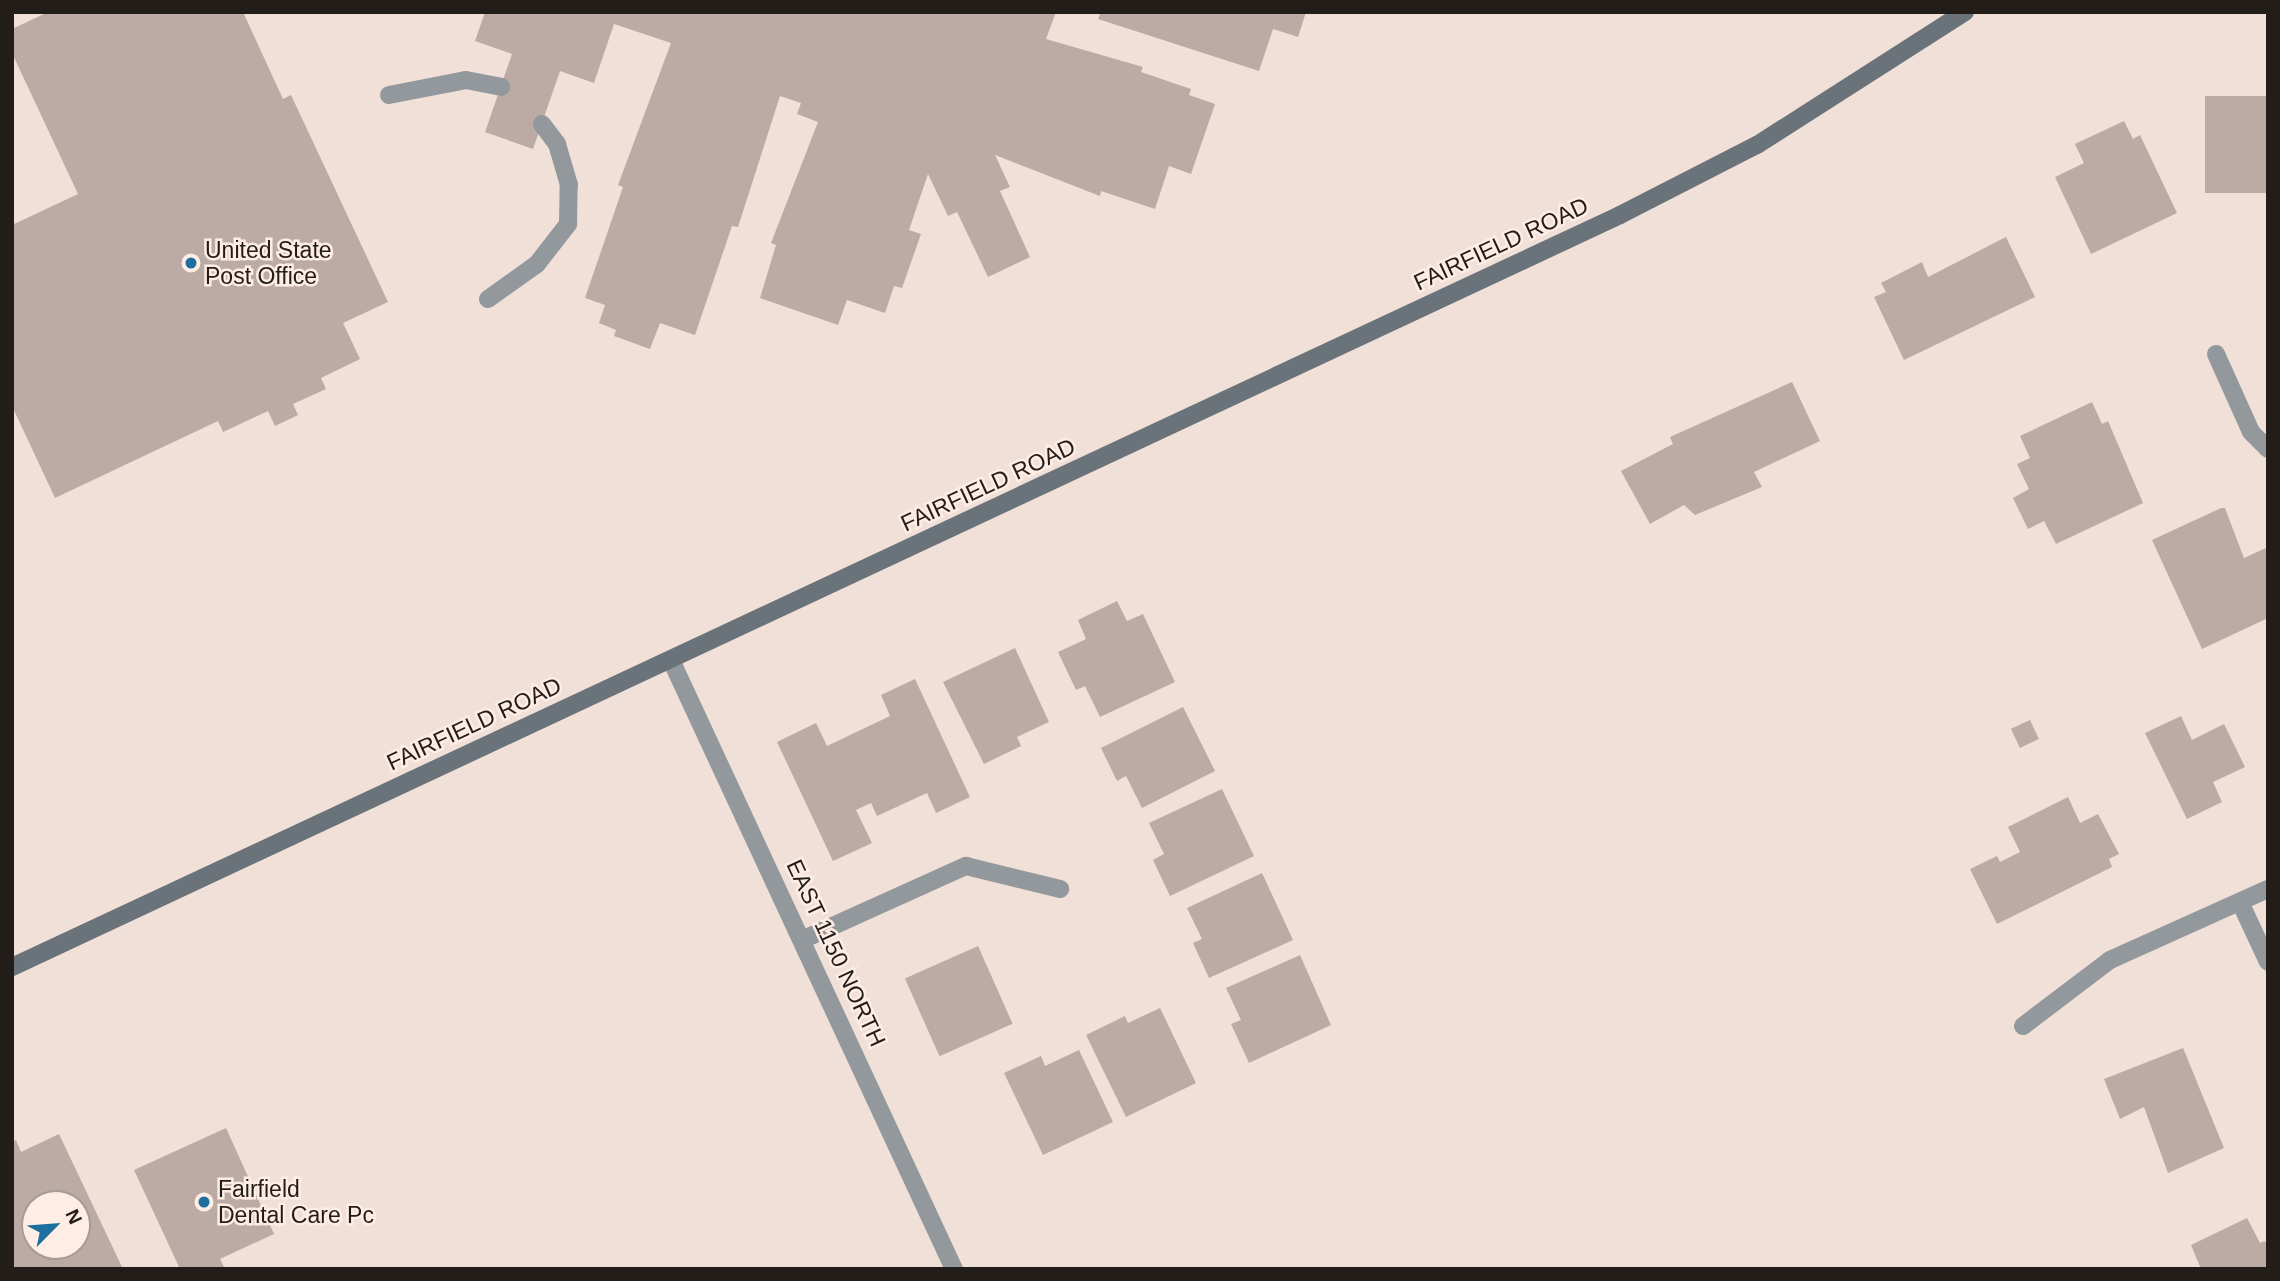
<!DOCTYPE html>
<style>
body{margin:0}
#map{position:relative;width:2280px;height:1281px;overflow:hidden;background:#f0e0d8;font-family:Arial,sans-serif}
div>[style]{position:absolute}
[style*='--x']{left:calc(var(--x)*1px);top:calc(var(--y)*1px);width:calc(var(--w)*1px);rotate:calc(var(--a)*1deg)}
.building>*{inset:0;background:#bbaba4;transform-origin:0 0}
.lane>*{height:18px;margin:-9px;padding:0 9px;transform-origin:9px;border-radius:9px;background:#92989c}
.street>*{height:18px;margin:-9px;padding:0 9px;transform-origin:9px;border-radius:9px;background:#92989c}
.secondary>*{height:18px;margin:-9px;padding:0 9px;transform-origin:9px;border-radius:9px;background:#6b737a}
.dots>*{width:19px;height:19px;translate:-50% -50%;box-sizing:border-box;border:4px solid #feede5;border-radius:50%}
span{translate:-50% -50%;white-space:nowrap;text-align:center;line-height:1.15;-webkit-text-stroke:5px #feede5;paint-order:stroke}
.street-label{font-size:23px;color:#231d1a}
.poi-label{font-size:23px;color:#231d1a}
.left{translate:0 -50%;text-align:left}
.frame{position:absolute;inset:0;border:14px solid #231d1a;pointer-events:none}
.north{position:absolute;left:21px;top:1190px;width:70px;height:70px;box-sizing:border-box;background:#feede5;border:2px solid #a69a94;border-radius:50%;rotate:65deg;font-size:19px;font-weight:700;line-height:28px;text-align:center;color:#231d1a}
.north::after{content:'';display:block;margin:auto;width:24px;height:32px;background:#1e6ea0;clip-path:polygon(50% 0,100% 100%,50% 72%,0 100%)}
</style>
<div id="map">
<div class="building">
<i style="clip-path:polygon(48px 12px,243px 12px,283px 99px,291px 95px,388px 302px,343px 323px,360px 359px,321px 378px,326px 389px,293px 404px,298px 415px,275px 426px,268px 411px,223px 432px,218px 421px,55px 498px,12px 406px,12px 225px,78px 194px,12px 53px,12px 29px)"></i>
<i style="clip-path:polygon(485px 12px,1056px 12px,1046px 39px,1143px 67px,1141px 72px,1191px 89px,1189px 95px,1215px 104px,1191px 174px,1169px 166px,1155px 209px,1101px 191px,1100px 196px,995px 155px,1010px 187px,1000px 191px,1030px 257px,988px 277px,957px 212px,948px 216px,928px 174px,909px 230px,921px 234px,902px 288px,894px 286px,885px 313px,847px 300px,838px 325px,760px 298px,776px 245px,771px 243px,818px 122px,797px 114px,801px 103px,780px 96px,738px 227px,732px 226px,695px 335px,660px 323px,650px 349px,614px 336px,616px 330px,599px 323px,605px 305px,585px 298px,623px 187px,618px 185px,671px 43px,614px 24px,594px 83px,560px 71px,533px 149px,485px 132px,512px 54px,475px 41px)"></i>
<i style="clip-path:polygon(1101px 12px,1306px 12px,1298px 37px,1273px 29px,1259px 71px,1098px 19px)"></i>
<i style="left:2268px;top:96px;width:97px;height:63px;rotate:90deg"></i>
<i style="clip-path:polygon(2124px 121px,2133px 139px,2140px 135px,2177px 213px,2091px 254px,2055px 177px,2084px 163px,2075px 144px)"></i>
<i style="clip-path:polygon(2006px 237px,2035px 297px,1904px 360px,1874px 297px,1886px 292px,1881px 283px,1922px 262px,1928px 277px)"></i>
<i style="clip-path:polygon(1792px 382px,1820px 441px,1754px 472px,1762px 487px,1695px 515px,1684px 505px,1650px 524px,1621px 471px,1673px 444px,1670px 437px)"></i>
<i style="clip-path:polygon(2092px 402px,2102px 424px,2108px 421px,2143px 503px,2056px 544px,2044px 521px,2028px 529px,2013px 498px,2029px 489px,2017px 464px,2030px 458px,2020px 436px)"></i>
<i style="clip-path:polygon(2221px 508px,2225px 508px,2244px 558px,2268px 547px,2268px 618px,2202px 649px,2152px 540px)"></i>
<i style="clip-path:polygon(1117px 601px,1127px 621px,1143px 614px,1175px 682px,1100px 717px,1085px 686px,1076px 690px,1058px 652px,1086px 639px,1078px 620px)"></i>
<i style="clip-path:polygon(1015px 648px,1049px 722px,1017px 737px,1021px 746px,984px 764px,943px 682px)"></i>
<i style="clip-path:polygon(915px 679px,970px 797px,936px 813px,927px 793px,877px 816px,871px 803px,856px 810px,872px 843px,833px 861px,777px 742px,816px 723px,827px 746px,890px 716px,881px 695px)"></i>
<i style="clip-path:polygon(1183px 707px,1215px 771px,1142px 808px,1126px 776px,1117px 781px,1101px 748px)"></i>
<i style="clip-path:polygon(2181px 716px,2192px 740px,2224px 724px,2245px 767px,2213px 782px,2222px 802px,2187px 819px,2145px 733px)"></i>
<i style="left:2030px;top:720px;width:21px;height:21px;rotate:65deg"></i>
<i style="clip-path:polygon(1222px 789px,1254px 856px,1170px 896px,1153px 860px,1164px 854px,1149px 823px)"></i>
<i style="clip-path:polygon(2068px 797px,2080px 823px,2098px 814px,2119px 854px,2109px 859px,2112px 867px,1997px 924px,1970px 869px,1997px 856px,2000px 862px,2020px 852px,2008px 827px)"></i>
<i style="clip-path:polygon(1262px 873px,1293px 940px,1209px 978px,1193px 943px,1202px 939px,1187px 908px)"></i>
<i style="left:978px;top:946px;width:85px;height:80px;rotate:66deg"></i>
<i style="clip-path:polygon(1300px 955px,1331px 1025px,1249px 1063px,1231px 1024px,1241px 1020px,1226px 988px)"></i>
<i style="clip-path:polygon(1160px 1008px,1196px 1083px,1126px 1117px,1086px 1035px,1125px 1016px,1128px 1023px)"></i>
<i style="clip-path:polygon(2183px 1048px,2224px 1148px,2168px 1173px,2144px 1107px,2120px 1119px,2104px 1079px)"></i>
<i style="clip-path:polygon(1079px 1050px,1113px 1122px,1043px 1155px,1004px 1073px,1041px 1056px,1045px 1066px)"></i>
<i style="clip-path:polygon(226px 1128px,274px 1234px,220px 1259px,225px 1269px,180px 1269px,134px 1170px)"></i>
<i style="clip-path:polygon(evenodd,59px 1134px,123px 1269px,12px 1269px,12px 1142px,16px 1140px,21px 1152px,59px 1134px,35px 1204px,77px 1204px,77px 1246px,35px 1246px,35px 1204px)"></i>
<i style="clip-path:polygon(2247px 1218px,2260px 1243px,2265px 1241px,2268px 1248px,2268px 1269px,2201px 1269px,2191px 1245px)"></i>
</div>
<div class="lane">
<i style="--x:389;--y:95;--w:78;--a:-11"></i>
<i style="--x:466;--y:80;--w:36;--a:11"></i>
<i style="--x:488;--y:299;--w:60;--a:-35.5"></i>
<i style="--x:537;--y:264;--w:51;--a:-52.2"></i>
<i style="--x:568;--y:224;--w:39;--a:-89"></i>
<i style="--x:569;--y:185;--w:43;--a:-106.3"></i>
<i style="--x:557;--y:144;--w:25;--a:-127"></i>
</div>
<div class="street">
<i style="--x:2216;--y:354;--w:85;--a:65.8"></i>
<i style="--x:2251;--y:432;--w:24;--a:45"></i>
<i style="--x:671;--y:660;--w:672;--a:65.08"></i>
<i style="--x:2240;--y:902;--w:66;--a:65"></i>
<i style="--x:804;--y:939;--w:178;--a:-24.3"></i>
<i style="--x:966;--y:866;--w:97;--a:13.7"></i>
<i style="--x:2023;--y:1026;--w:109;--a:-37.2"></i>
<i style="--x:2110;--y:960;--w:173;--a:-24.2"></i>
</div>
<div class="secondary">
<i style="--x:12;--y:967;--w:1775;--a:-25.06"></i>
<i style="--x:1620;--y:215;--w:154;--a:-27.1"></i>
<i style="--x:1757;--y:145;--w:247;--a:-32.6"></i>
</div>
<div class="dots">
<i style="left:191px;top:263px;background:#1e6ea0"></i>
<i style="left:204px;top:1202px;background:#1e6ea0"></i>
</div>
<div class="street-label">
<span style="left:1501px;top:244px;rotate:-25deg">FAIRFIELD ROAD</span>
<span style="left:988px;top:485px;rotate:-25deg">FAIRFIELD ROAD</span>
<span style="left:474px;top:724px;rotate:-25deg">FAIRFIELD ROAD</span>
<span style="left:836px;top:953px;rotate:65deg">EAST 1150 NORTH</span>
</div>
<div class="poi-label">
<span class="left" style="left:205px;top:263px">United State<br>Post Office</span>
<span class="left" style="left:218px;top:1202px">Fairfield<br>Dental Care Pc</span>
</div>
<div class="frame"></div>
<div class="north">N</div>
</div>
